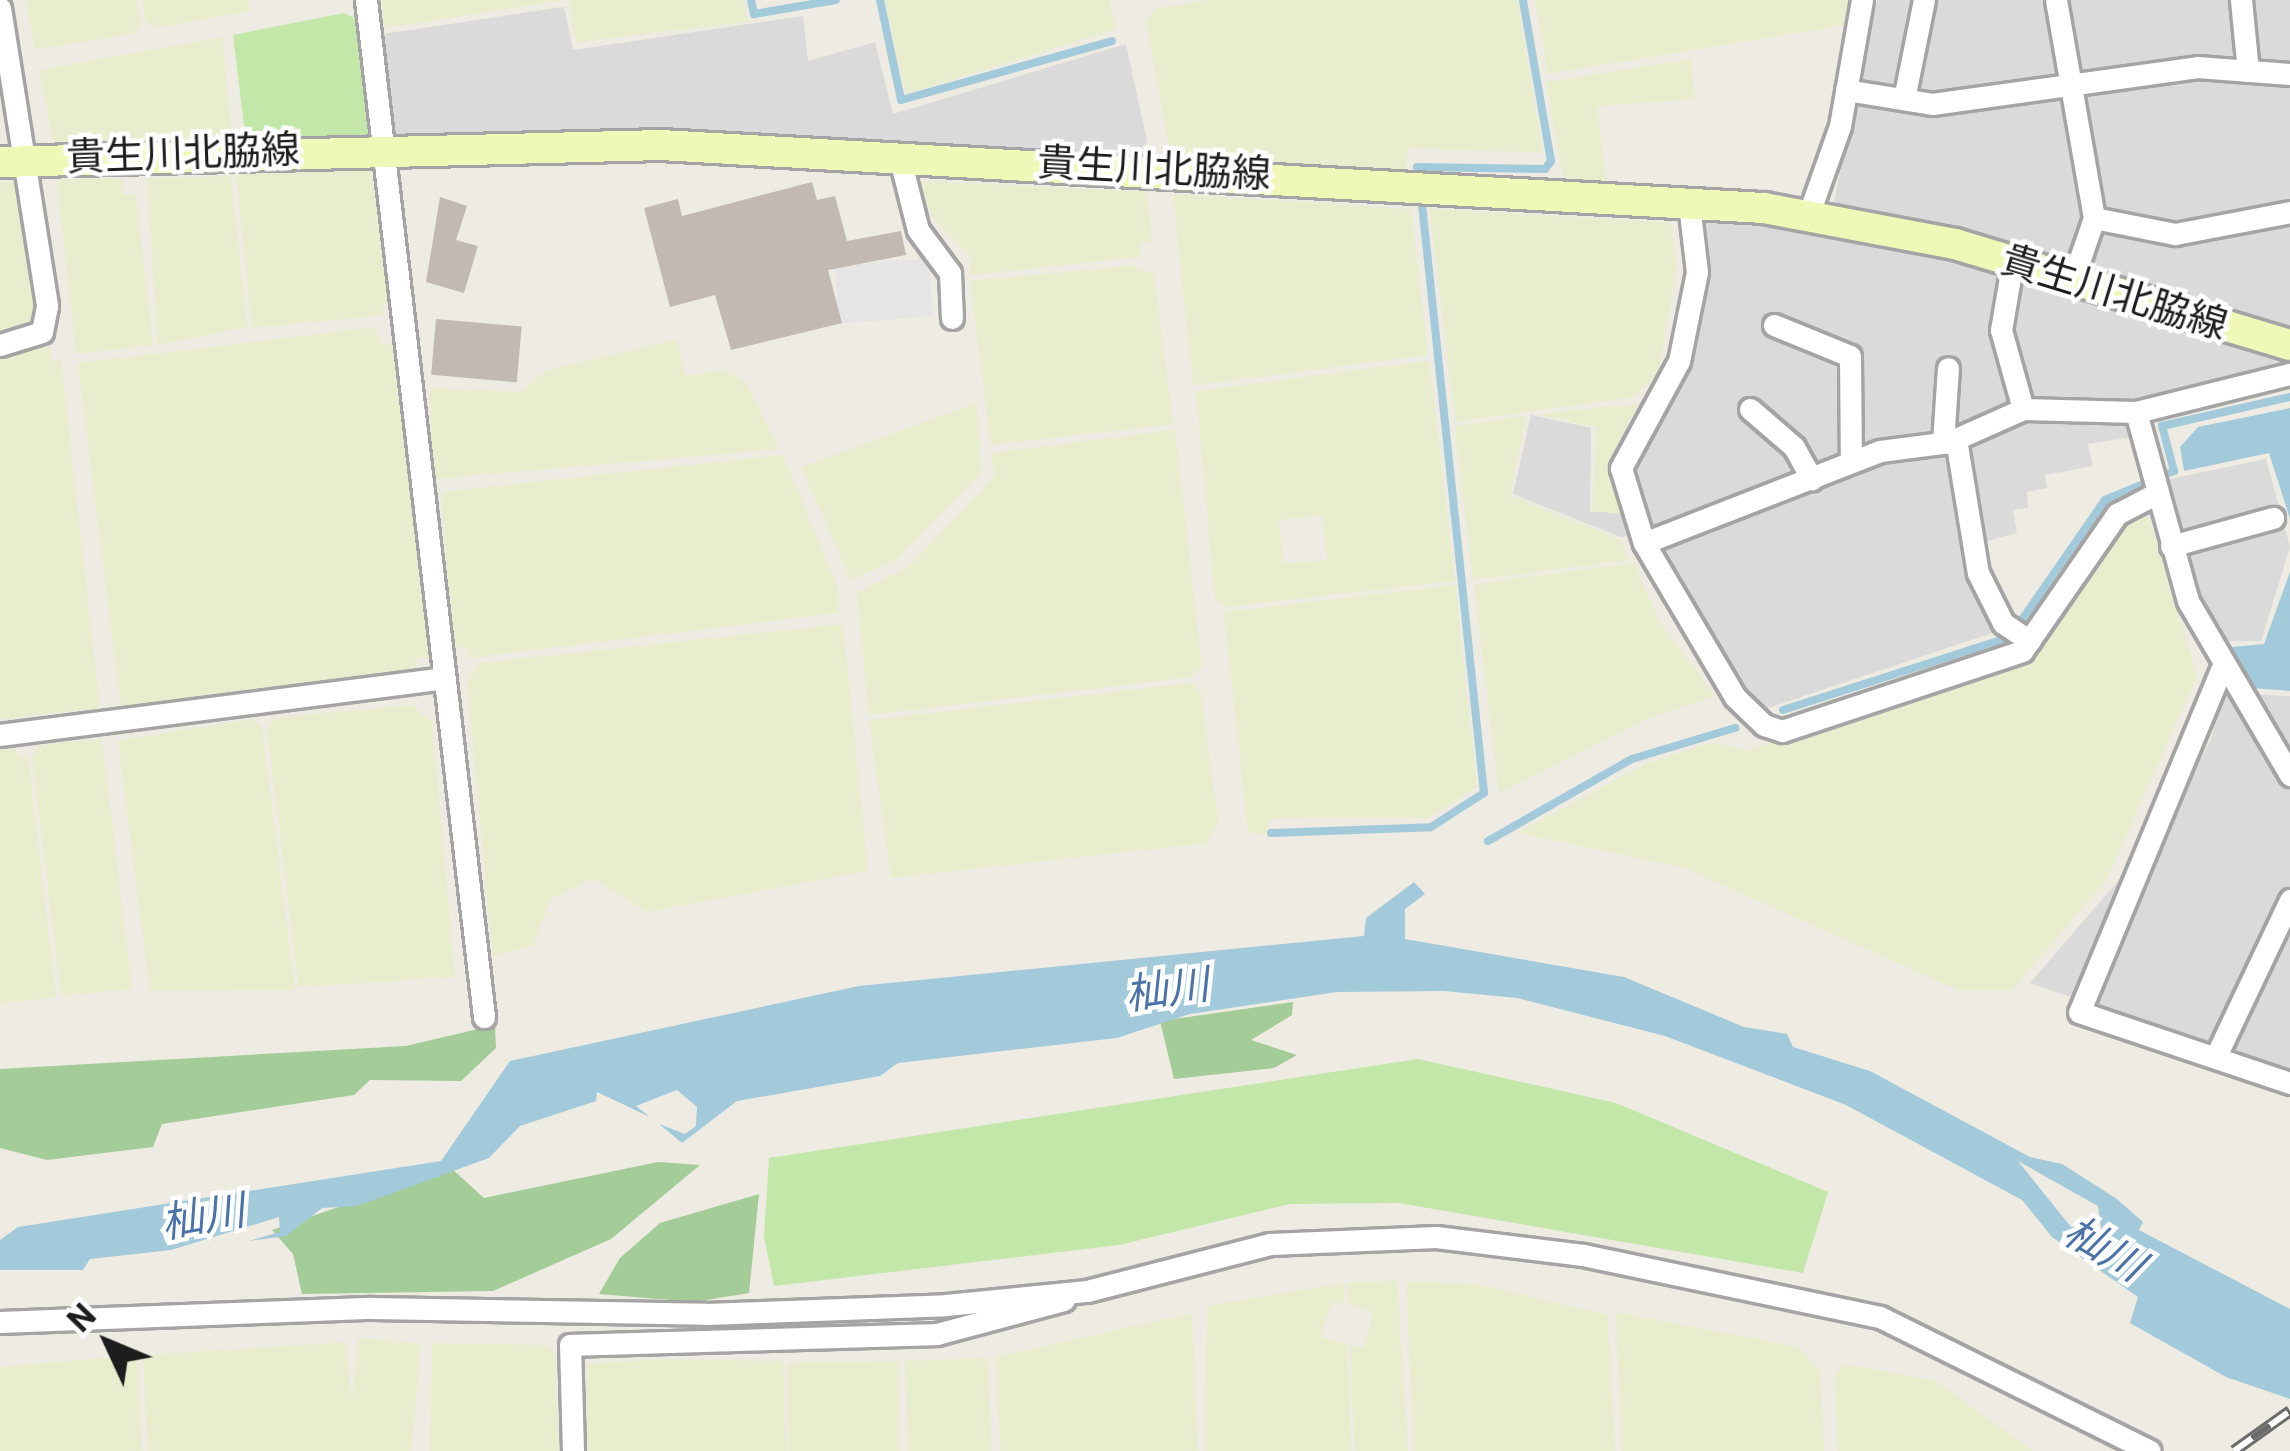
<!DOCTYPE html>
<meta charset="utf-8">
<style>
body{margin:0}
#map{position:relative;width:2290px;height:1451px;overflow:hidden;background:#eeebe2;font-family:Roboto,"Noto Sans JP",sans-serif}
div>[style]{position:absolute}
[style*='--x']{left:calc(var(--x)*1px);top:calc(var(--y)*1px);width:calc(var(--w)*1px);rotate:calc(var(--a)*1deg)}
.residential>*{inset:0;background:#dbdada}
.farmland>*{inset:0;background:#e8edce;transform-origin:0 0}
.grass>*{inset:0;background:#c3e7a9}
.forest>*{inset:0;background:#a3cc98}
.parking>*{inset:0;background:#e5e5e5;transform-origin:0 0}
.water>*{inset:0;background:#a3cadb}
.stream>*{height:8px;margin:-4px;padding:0 4px;transform-origin:4px;border-radius:4px;background:#a3cadb}
.building>*{inset:0;background:#c2bab2;transform-origin:0 0}
.roads{filter:drop-shadow(3px 0 #a4a4a4) drop-shadow(-3px 0 #a4a4a4) drop-shadow(0 3px #a4a4a4) drop-shadow(0 -3px #a4a4a4)}
.street>*{height:21px;margin:-10.5px;padding:0 10.5px;transform-origin:10.5px;border-radius:10.5px;background:#fff}
.secondary>*{height:30px;margin:-15px;padding:0 15px;transform-origin:15px;border-radius:15px;background:#eff8b6}
.rail>*{height:12px;margin-top:-6px;transform-origin:0;background:repeating-linear-gradient(90deg,#fff 0 22px,#6b6b6b 0 44px);box-sizing:border-box;border-block:3px solid #6b6b6b}
span{translate:-50% -50%;white-space:nowrap;text-align:center;line-height:1.15;-webkit-text-stroke:9px #fff;paint-order:stroke}
.street-label{font-size:39px;color:#1d1d1d}
.water-label{font-size:42px;color:#4b73aa;font-style:italic}
.north{position:absolute;left:48px;top:1283px;width:120px;height:120px;-webkit-text-stroke:9px #fff;paint-order:stroke;rotate:314deg;font-size:33px;font-weight:700;line-height:48px;text-align:center;color:#1d1d1d}
.north::after{content:'';display:block;margin:auto;width:42px;height:54px;background:#1d1d1d;clip-path:polygon(50% 0,100% 100%,50% 72%,0 100%)}
</style>
<div id="map">
<div class="residential">
<i style="clip-path:polygon(1877px 0,2290px 0,2290px 334px,1832px 210px)"></i>
<i style="clip-path:polygon(564px 7px,573px 50px,803px 16px,808px 61px,875px 42px,893px 114px,1126px 44px,1147px 141px,1138px 159px,704px 134px,393px 134px,383px 34px)"></i>
<i style="clip-path:polygon(1703px 215px,1925px 250px,2278px 352px,2286px 367px,2153px 398px,2132px 437px,2088px 444px,2093px 466px,2045px 475px,2047px 488px,2027px 492px,2028px 508px,2013px 510px,2017px 533px,1977px 544px,2004px 629px,1762px 710px,1669px 572px,1656px 533px,1621px 537px,1513px 494px,1531px 415px,1591px 428px,1590px 512px,1643px 510px,1632px 465px,1638px 443px,1695px 355px,1710px 275px)"></i>
<i style="clip-path:polygon(2266px 459px,2290px 547px,2261px 641px,2215px 641px,2193px 596px,2165px 480px)"></i>
<i style="clip-path:polygon(2223px 693px,2290px 696px,2290px 1071px,2030px 983px,2118px 881px,2142px 871px,2211px 739px)"></i>
</div>
<div class="farmland">
<i style="clip-path:polygon(26px 0,137px 0,141px 23px,135px 34px,35px 49px)"></i>
<i style="clip-path:polygon(142px 0,248px 0,250px 11px,158px 28px,146px 22px)"></i>
<i style="clip-path:polygon(382px 0,564px 0,385px 28px)"></i>
<i style="clip-path:polygon(569px 0,744px 0,748px 22px,576px 42px)"></i>
<i style="clip-path:polygon(884px 0,1109px 0,1117px 29px,906px 94px)"></i>
<i style="clip-path:polygon(1207px 0,1517px 0,1543px 153px,1408px 148px,1405px 170px,1171px 157px,1146px 21px,1156px 9px)"></i>
<i style="clip-path:polygon(1535px 0,1849px 0,1845px 25px,1548px 74px)"></i>
<i style="clip-path:polygon(222px 37px,232px 139px,54px 144px,39px 70px)"></i>
<i style="clip-path:polygon(1691px 59px,1695px 99px,1597px 106px,1606px 183px,1563px 177px,1546px 82px)"></i>
<i style="clip-path:polygon(371px 171px,392px 302px,382px 304px,384px 315px,252px 328px,236px 173px)"></i>
<i style="clip-path:polygon(231px 176px,247px 327px,158px 345px,147px 179px)"></i>
<i style="clip-path:polygon(122px 178px,123px 195px,136px 195px,153px 345px,76px 354px,57px 180px)"></i>
<i style="clip-path:polygon(24px 181px,38px 323px,0 334px,0 183px)"></i>
<i style="clip-path:polygon(920px 181px,1147px 192px,1152px 242px,1140px 242px,1140px 257px,970px 275px,971px 257px,932px 217px)"></i>
<i style="clip-path:polygon(1173px 194px,1411px 209px,1428px 355px,1193px 385px)"></i>
<i style="clip-path:polygon(1430px 209px,1672px 223px,1677px 267px,1658px 373px,1634px 397px,1455px 422px)"></i>
<i style="clip-path:polygon(1130px 266px,1154px 274px,1173px 424px,991px 445px,970px 281px)"></i>
<i style="clip-path:polygon(376px 327px,381px 345px,395px 344px,432px 658px,415px 659px,416px 672px,121px 708px,78px 363px)"></i>
<i style="clip-path:polygon(677px 339px,686px 376px,722px 370px,745px 381px,780px 449px,433px 479px,430px 388px,521px 392px,545px 371px)"></i>
<i style="clip-path:polygon(50px 346px,51px 361px,61px 360px,100px 708px,0 719px,0 353px)"></i>
<i style="clip-path:polygon(evenodd,1429px 361px,1455px 581px,1226px 607px,1215px 600px,1196px 391px,1429px 361px,1322px 515px,1327px 560px,1283px 564px,1279px 520px,1322px 515px)"></i>
<i style="clip-path:polygon(977px 403px,981px 473px,897px 559px,851px 580px,801px 467px)"></i>
<i style="clip-path:polygon(1638px 404px,1608px 464px,1620px 514px,1592px 511px,1597px 427px,1536px 414px)"></i>
<i style="clip-path:polygon(1526px 416px,1510px 496px,1621px 540px,1629px 560px,1473px 580px,1455px 426px)"></i>
<i style="clip-path:polygon(1175px 430px,1202px 667px,1192px 677px,869px 715px,857px 593px,909px 566px,995px 476px,991px 453px)"></i>
<i style="clip-path:polygon(783px 455px,838px 588px,838px 613px,469px 658px,467px 647px,453px 648px,441px 492px)"></i>
<i style="clip-path:polygon(2149px 517px,2197px 676px,2107px 879px,2012px 990px,1958px 990px,1682px 867px,1517px 833px,1645px 764px,1713px 742px,1748px 750px,2027px 663px,2124px 526px)"></i>
<i style="clip-path:polygon(1634px 563px,1660px 622px,1715px 696px,1645px 720px,1499px 793px,1474px 584px)"></i>
<i style="clip-path:polygon(1455px 585px,1477px 787px,1428px 818px,1270px 819px,1267px 835px,1248px 832px,1224px 612px)"></i>
<i style="clip-path:polygon(843px 624px,868px 871px,647px 912px,593px 879px,551px 899px,533px 945px,493px 957px,467px 681px,480px 663px)"></i>
<i style="clip-path:polygon(1191px 683px,1201px 693px,1218px 821px,1208px 843px,891px 878px,869px 720px)"></i>
<i style="clip-path:polygon(412px 705px,432px 722px,455px 977px,299px 987px,267px 729px,275px 718px)"></i>
<i style="clip-path:polygon(252px 719px,262px 727px,295px 990px,150px 991px,118px 741px)"></i>
<i style="clip-path:polygon(102px 739px,132px 989px,61px 996px,32px 756px,40px 745px)"></i>
<i style="clip-path:polygon(16px 747px,18px 758px,28px 756px,56px 997px,0 1004px,0 749px)"></i>
<i style="clip-path:polygon(1397px 1281px,1408px 1451px,1355px 1451px,1350px 1345px,1364px 1348px,1373px 1312px,1349px 1305px,1346px 1283px)"></i>
<i style="clip-path:polygon(1406px 1282px,1477px 1284px,1608px 1315px,1615px 1451px,1414px 1451px)"></i>
<i style="clip-path:polygon(1343px 1283px,1345px 1304px,1332px 1301px,1321px 1337px,1347px 1344px,1351px 1451px,1205px 1451px,1207px 1306px)"></i>
<i style="clip-path:polygon(1616px 1312px,1798px 1347px,1820px 1370px,1824px 1451px,1622px 1451px)"></i>
<i style="clip-path:polygon(1192px 1313px,1198px 1451px,1000px 1451px,996px 1357px)"></i>
<i style="left:358px;top:1338px;width:63px;height:113px;rotate:5deg"></i>
<i style="clip-path:polygon(346px 1342px,356px 1451px,148px 1451px,143px 1355px)"></i>
<i style="clip-path:polygon(432px 1343px,547px 1345px,555px 1355px,559px 1451px,430px 1451px)"></i>
<i style="clip-path:polygon(137px 1355px,142px 1451px,0 1451px,0 1367px)"></i>
<i style="left:988px;top:1358px;width:93px;height:83px;rotate:88deg"></i>
<i style="clip-path:polygon(663px 1359px,783px 1361px,786px 1451px,586px 1451px,587px 1364px)"></i>
<i style="left:898px;top:1361px;width:90px;height:111px;rotate:89deg"></i>
<i style="clip-path:polygon(1846px 1364px,1936px 1381px,2033px 1451px,1838px 1451px,1835px 1375px)"></i>
</div>
<div class="grass">
<i style="clip-path:polygon(344px 13px,359px 20px,371px 139px,246px 142px,233px 35px)"></i>
<i style="clip-path:polygon(1418px 1059px,1616px 1103px,1828px 1192px,1803px 1273px,1399px 1203px,1290px 1204px,1119px 1245px,774px 1286px,764px 1237px,769px 1158px)"></i>
</div>
<div class="forest">
<i style="clip-path:polygon(1293px 1002px,1292px 1015px,1251px 1040px,1297px 1055px,1274px 1068px,1174px 1079px,1160px 1021px)"></i>
<i style="clip-path:polygon(495px 1025px,496px 1048px,461px 1081px,370px 1080px,354px 1095px,162px 1124px,153px 1147px,47px 1160px,0 1148px,0 1069px,406px 1046px)"></i>
<i style="clip-path:polygon(658px 1162px,700px 1165px,611px 1239px,493px 1291px,302px 1294px,293px 1254px,272px 1230px,451px 1168px,484px 1198px)"></i>
<i style="clip-path:polygon(759px 1194px,749px 1293px,694px 1302px,599px 1294px,620px 1258px,660px 1223px)"></i>
</div>
<div class="parking">
<i style="left:928px;top:258px;width:58px;height:94px;rotate:85deg"></i>
</div>
<div class="water">
<i style="clip-path:polygon(2290px 408px,2290px 519px,2269px 453px,2184px 471px,2180px 447px,2198px 427px)"></i>
<i style="clip-path:polygon(2290px 572px,2290px 691px,2251px 688px,2221px 648px,2264px 644px)"></i>
<i style="clip-path:polygon(evenodd,1414px 882px,1425px 894px,1405px 909px,1405px 939px,1624px 977px,1744px 1027px,1787px 1034px,1793px 1047px,1870px 1071px,2030px 1157px,2062px 1164px,2117px 1199px,2143px 1222px,2139px 1230px,2290px 1309px,2290px 1399px,2226px 1377px,2130px 1323px,2138px 1297px,2052px 1237px,2022px 1200px,1846px 1105px,1665px 1036px,1517px 998px,1444px 991px,1337px 992px,1190px 1014px,1117px 1038px,898px 1063px,880px 1076px,737px 1101px,682px 1143px,659px 1124px,685px 1134px,696px 1126px,697px 1107px,677px 1090px,636px 1106px,650px 1117px,597px 1092px,596px 1101px,520px 1126px,489px 1158px,357px 1206px,322px 1208px,286px 1236px,249px 1241px,280px 1232px,279px 1217px,171px 1250px,90px 1259px,83px 1270px,0 1270px,0 1240px,18px 1227px,441px 1161px,510px 1061px,859px 986px,1364px 936px,1366px 918px,1414px 882px,2018px 1161px,2098px 1206px,2101px 1228px,2071px 1227px,2018px 1161px)"></i>
</div>
<div class="stream">
<i style="--x:751;--y:0;--w:14;--a:78"></i>
<i style="--x:754;--y:14;--w:83;--a:-9.7"></i>
<i style="--x:880;--y:0;--w:102;--a:78.1"></i>
<i style="--x:901;--y:100;--w:219;--a:-15.6"></i>
<i style="--x:1417;--y:167;--w:128;--a:0.9"></i>
<i style="--x:1545;--y:169;--w:10;--a:-53"></i>
<i style="--x:1551;--y:161;--w:163;--a:-99.9"></i>
<i style="--x:1783;--y:710;--w:238;--a:-17.8"></i>
<i style="--x:2010;--y:637;--w:167;--a:-55.3"></i>
<i style="--x:2105;--y:500;--w:75;--a:-22.8"></i>
<i style="--x:2174;--y:471;--w:47;--a:-104.9"></i>
<i style="--x:2162;--y:426;--w:131;--a:-12.8"></i>
<i style="--x:1271;--y:833;--w:160;--a:-2.1"></i>
<i style="--x:1431;--y:827;--w:63;--a:-32.7"></i>
<i style="--x:1484;--y:793;--w:592;--a:-96.01"></i>
<i style="--x:1488;--y:841;--w:166;--a:-29.7"></i>
<i style="--x:1632;--y:759;--w:108;--a:-16.8"></i>
</div>
<div class="building">
<i style="clip-path:polygon(812px 182px,817px 200px,835px 196px,847px 241px,901px 231px,906px 255px,828px 270px,842px 323px,731px 350px,715px 295px,670px 307px,644px 208px,678px 199px,682px 216px)"></i>
<i style="clip-path:polygon(440px 197px,467px 206px,456px 240px,478px 246px,464px 293px,426px 282px)"></i>
<i style="left:436px;top:319px;width:86px;height:56px;rotate:5deg"></i>
</div>
<div class="roads">
<div class="street">
<i style="--x:366;--y:0;--w:1024;--a:83.38"></i>
<i style="--x:2056;--y:0;--w:221;--a:80.1"></i>
<i style="--x:2094;--y:218;--w:65;--a:109"></i>
<i style="--x:2241;--y:0;--w:71;--a:84.4"></i>
<i style="--x:0;--y:8;--w:302;--a:81"></i>
<i style="--x:47;--y:306;--w:26;--a:101"></i>
<i style="--x:42;--y:332;--w:44;--a:162.8"></i>
<i style="--x:1846;--y:90;--w:87;--a:9.2"></i>
<i style="--x:1932;--y:104;--w:268;--a:-7.9"></i>
<i style="--x:2197;--y:67;--w:93;--a:4.3"></i>
<i style="--x:1904;--y:99;--w:101;--a:-78.6"></i>
<i style="--x:899;--y:155;--w:77;--a:75.8"></i>
<i style="--x:918;--y:230;--w:54;--a:53.3"></i>
<i style="--x:950;--y:273;--w:45;--a:87.5"></i>
<i style="--x:1689;--y:204;--w:68;--a:83.3"></i>
<i style="--x:1697;--y:272;--w:91;--a:101.4"></i>
<i style="--x:1679;--y:361;--w:122;--a:118.5"></i>
<i style="--x:1621;--y:468;--w:78;--a:73"></i>
<i style="--x:1644;--y:543;--w:179;--a:59.4"></i>
<i style="--x:1735;--y:697;--w:40;--a:44"></i>
<i style="--x:1764;--y:725;--w:19;--a:18"></i>
<i style="--x:1782;--y:731;--w:253;--a:-18.4"></i>
<i style="--x:2022;--y:651;--w:167;--a:-55.3"></i>
<i style="--x:2117;--y:514;--w:45;--a:-27.7"></i>
<i style="--x:1808;--y:216;--w:96;--a:-70.4"></i>
<i style="--x:1840;--y:126;--w:128;--a:-80.1"></i>
<i style="--x:2094;--y:218;--w:83;--a:11.2"></i>
<i style="--x:2175;--y:234;--w:117;--a:-10.8"></i>
<i style="--x:2013;--y:260;--w:71;--a:99.7"></i>
<i style="--x:2001;--y:330;--w:82;--a:74.4"></i>
<i style="--x:1774;--y:325;--w:82;--a:22.2"></i>
<i style="--x:1850;--y:356;--w:106;--a:89.5"></i>
<i style="--x:1750;--y:409;--w:58;--a:40.8"></i>
<i style="--x:1794;--y:447;--w:37;--a:61"></i>
<i style="--x:2136;--y:412;--w:196;--a:74.6"></i>
<i style="--x:2188;--y:601;--w:202;--a:59.6"></i>
<i style="--x:1956;--y:439;--w:136;--a:80.7"></i>
<i style="--x:1978;--y:573;--w:56;--a:63.4"></i>
<i style="--x:2003;--y:623;--w:32;--a:34"></i>
<i style="--x:1943;--y:443;--w:75;--a:-86.2"></i>
<i style="--x:1644;--y:543;--w:253;--a:-21.3"></i>
<i style="--x:1880;--y:451;--w:70;--a:-7.4"></i>
<i style="--x:1949;--y:442;--w:81;--a:-24"></i>
<i style="--x:2023;--y:409;--w:113;--a:1.5"></i>
<i style="--x:2136;--y:412;--w:159;--a:-13.9"></i>
<i style="--x:2171;--y:546;--w:106;--a:-15.4"></i>
<i style="--x:2221;--y:670;--w:370;--a:112.5"></i>
<i style="--x:2079;--y:1012;--w:223;--a:18.6"></i>
<i style="--x:0;--y:735;--w:448;--a:-7.3"></i>
<i style="--x:2216;--y:1056;--w:173;--a:-64.6"></i>
<i style="--x:0;--y:1322;--w:372;--a:-2.2"></i>
<i style="--x:372;--y:1308;--w:334;--a:1"></i>
<i style="--x:706;--y:1314;--w:240;--a:-2.1"></i>
<i style="--x:946;--y:1305;--w:142;--a:-5.7"></i>
<i style="--x:1087;--y:1291;--w:189;--a:-14.4"></i>
<i style="--x:1270;--y:1244;--w:166;--a:-2.4"></i>
<i style="--x:1436;--y:1237;--w:148;--a:7"></i>
<i style="--x:1583;--y:1255;--w:303;--a:11.8"></i>
<i style="--x:1880;--y:1317;--w:301;--a:26.4"></i>
<i style="--x:573;--y:1451;--w:106;--a:-91.6"></i>
<i style="--x:570;--y:1345;--w:367;--a:-1.7"></i>
<i style="--x:937;--y:1334;--w:131;--a:-15"></i>
</div>
<div class="secondary">
<i style="--x:0;--y:162;--w:661;--a:-1.47"></i>
<i style="--x:661;--y:145;--w:1105;--a:3.27"></i>
<i style="--x:1764;--y:208;--w:194;--a:10.7"></i>
<i style="--x:1955;--y:244;--w:350;--a:16.8"></i>
</div>
</div>
<div class="rail">
<i style="--x:2234;--y:1451;--w:69;--a:-35.5"></i>
</div>
<div class="street-label">
<span style="left:183px;top:154px;rotate:-2deg">貴生川北脇線</span>
<span style="left:1154px;top:169px;rotate:3deg">貴生川北脇線</span>
<span style="left:2114px;top:293px;rotate:17deg">貴生川北脇線</span>
</div>
<div class="water-label">
<span style="left:1167px;top:990px;rotate:-8deg">杣川</span>
<span style="left:203px;top:1217px;rotate:-10deg">杣川</span>
<span style="left:2104px;top:1249px;rotate:30deg">杣川</span>
</div>
<div class="north">N</div>
</div>
